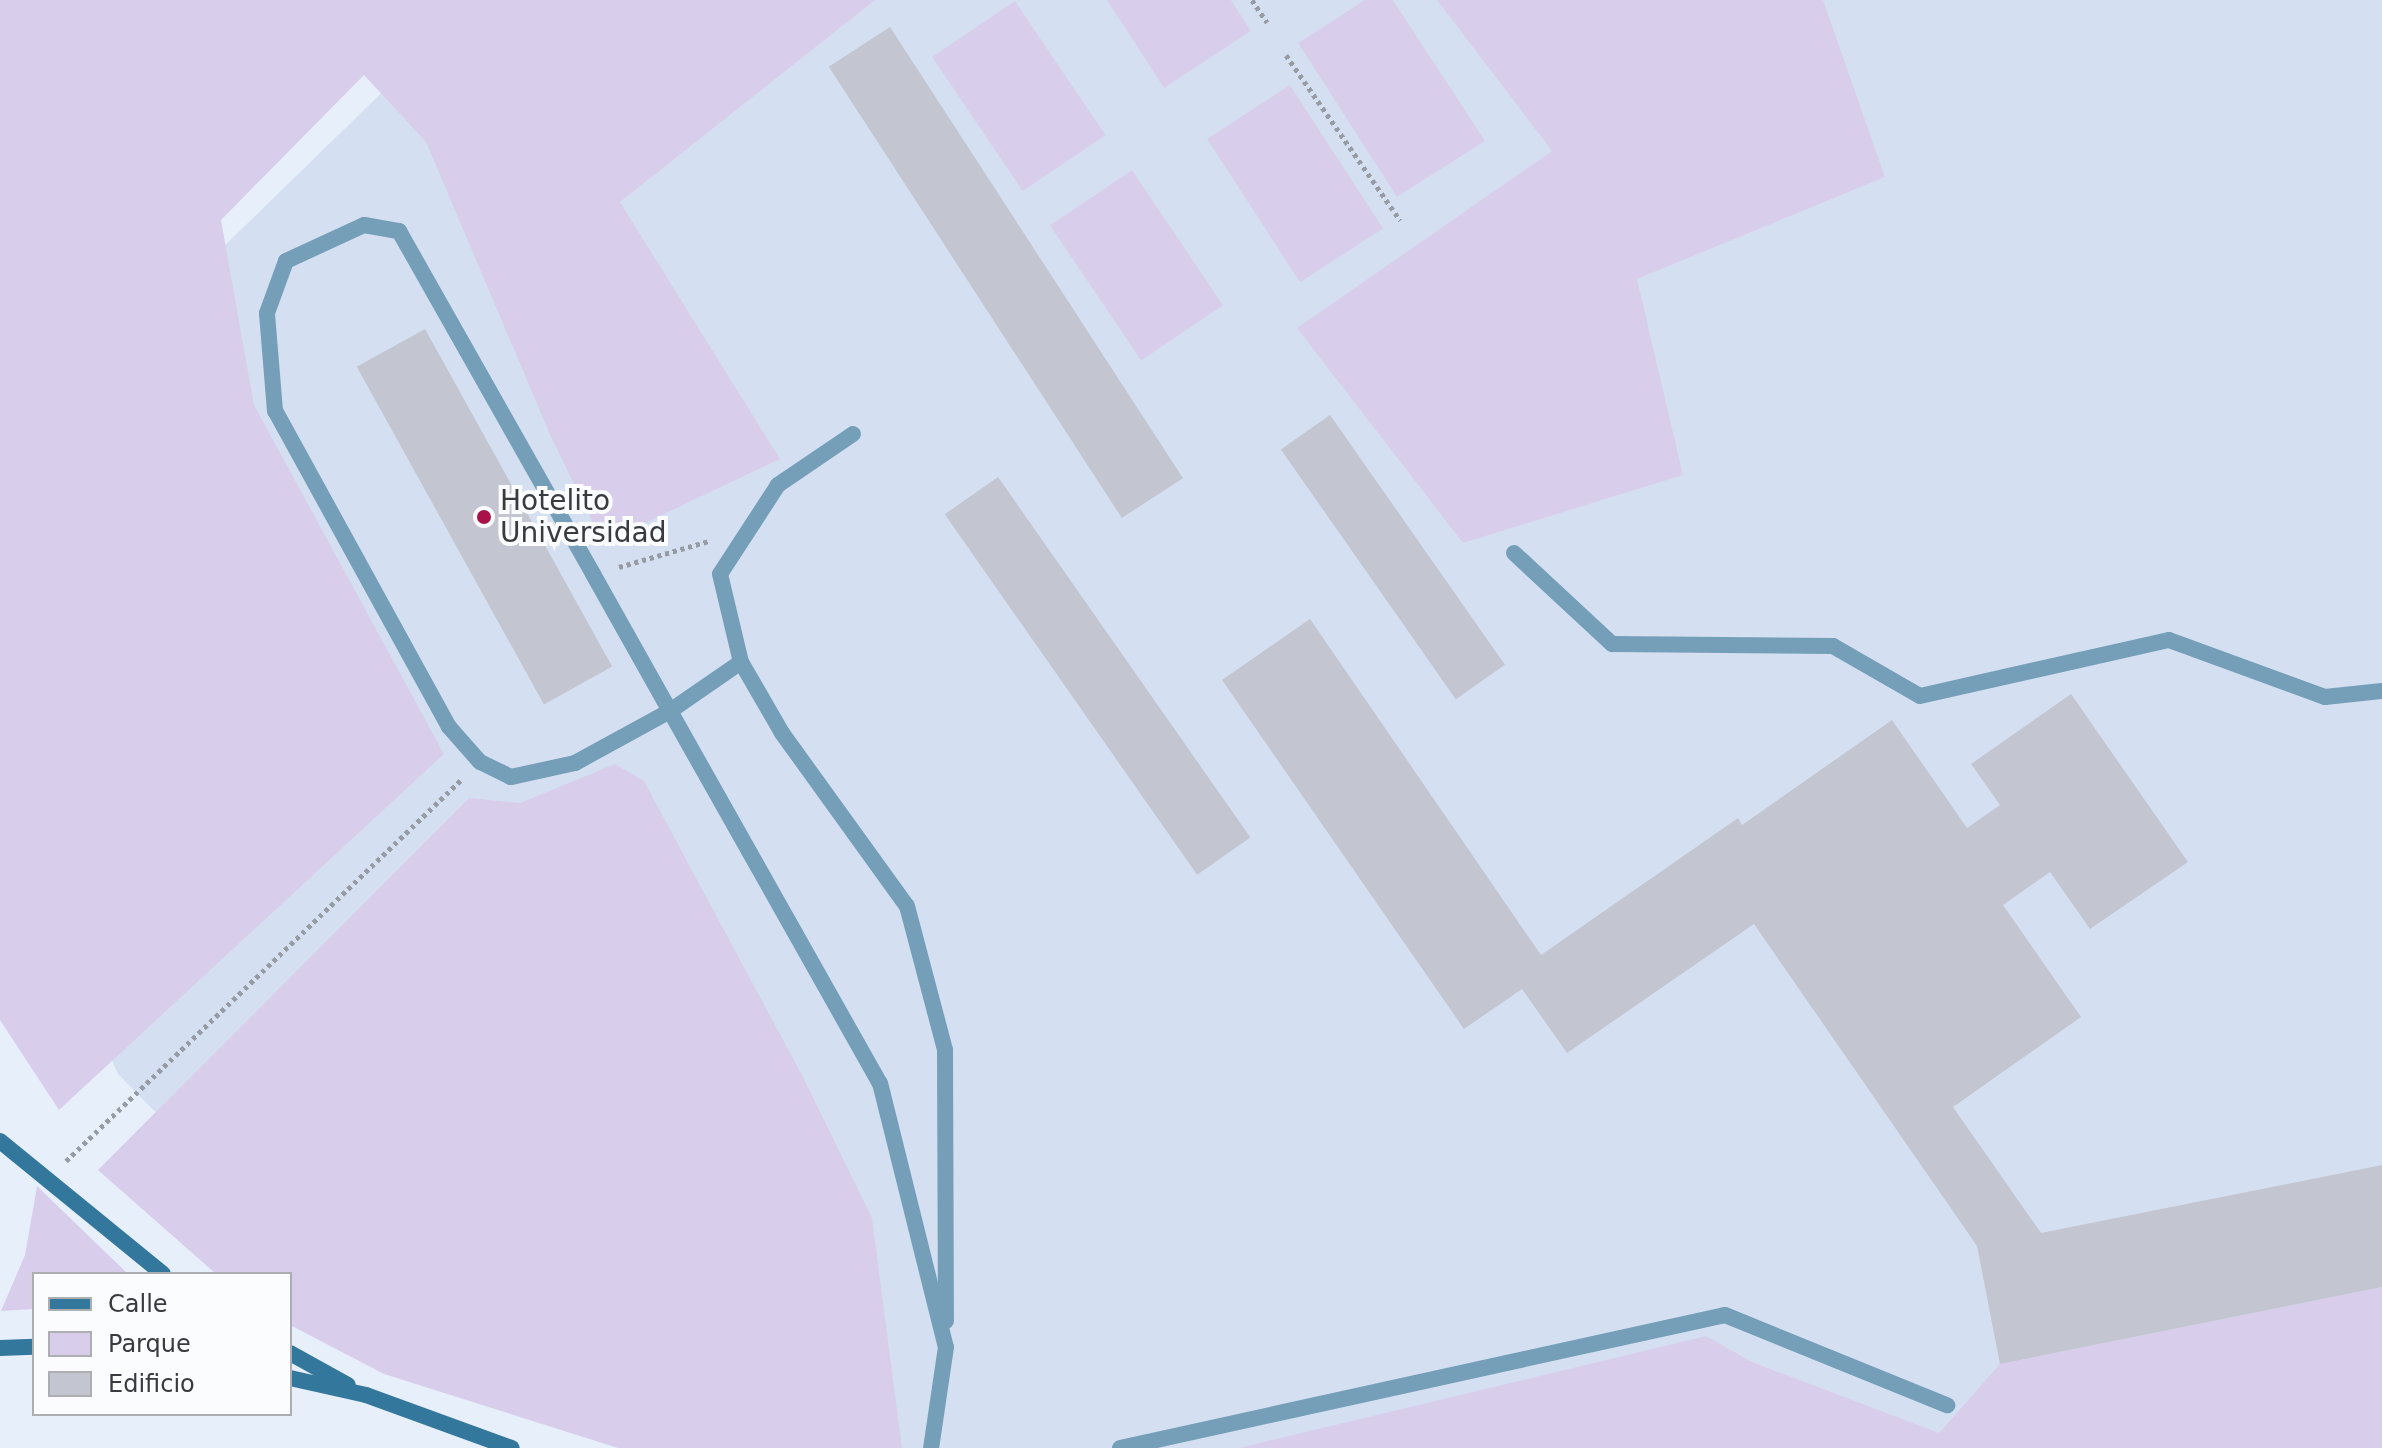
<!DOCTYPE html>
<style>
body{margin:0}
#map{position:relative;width:2382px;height:1448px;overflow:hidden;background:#e7effa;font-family:"DejaVu Sans",sans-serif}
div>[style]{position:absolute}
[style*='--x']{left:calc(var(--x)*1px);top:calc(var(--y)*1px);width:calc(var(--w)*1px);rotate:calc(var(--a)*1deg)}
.built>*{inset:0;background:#d4e0f1}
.green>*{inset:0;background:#d8ceec;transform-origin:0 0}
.building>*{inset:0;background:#c3c5d1;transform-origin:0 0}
.path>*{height:5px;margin-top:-2.5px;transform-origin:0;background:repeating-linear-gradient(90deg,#979ca4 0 4px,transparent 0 8px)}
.lane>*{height:16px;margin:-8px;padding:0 8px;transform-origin:8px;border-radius:8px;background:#759fb8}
.secondary>*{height:16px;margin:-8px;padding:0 8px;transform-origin:8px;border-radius:8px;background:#33789c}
.dots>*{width:22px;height:22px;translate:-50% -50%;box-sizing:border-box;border:4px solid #fafcfe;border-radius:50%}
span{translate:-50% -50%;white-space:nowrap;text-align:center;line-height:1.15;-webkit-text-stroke:8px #fafcfe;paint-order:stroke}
.poi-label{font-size:28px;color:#373a3e}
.left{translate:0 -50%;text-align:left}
.legend{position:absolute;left:32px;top:1272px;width:260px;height:144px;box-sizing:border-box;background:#fafcfe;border:2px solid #acaeb1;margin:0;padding:10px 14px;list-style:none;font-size:24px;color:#373a3e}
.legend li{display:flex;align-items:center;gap:16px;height:40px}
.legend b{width:40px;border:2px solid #acaeb1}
</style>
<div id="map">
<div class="built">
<i style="clip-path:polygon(477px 0,2382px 0,2382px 1448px,704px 1448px,364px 1325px,118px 1074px,0 814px,0 214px,220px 250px)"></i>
</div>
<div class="green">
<i style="clip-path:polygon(0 0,875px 0,620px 202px,780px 459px,603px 543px,551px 437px,426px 142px,364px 75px,221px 220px,254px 405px,444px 754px,59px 1110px,0 1020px)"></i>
<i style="clip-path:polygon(1107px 0,1231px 0,1251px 31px,1164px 88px)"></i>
<i style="clip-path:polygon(1365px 0,1393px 0,1485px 141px,1397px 197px,1298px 43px)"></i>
<i style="clip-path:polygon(1437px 0,1823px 0,1885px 177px,1637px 279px,1683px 475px,1463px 543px,1297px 328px,1552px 151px)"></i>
<i style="left:1015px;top:1px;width:162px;height:100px;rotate:56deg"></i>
<i style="left:1290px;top:85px;width:171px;height:99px;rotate:57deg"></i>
<i style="left:1132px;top:170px;width:163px;height:99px;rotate:56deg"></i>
<i style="clip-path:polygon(615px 764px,644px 781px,803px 1077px,872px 1218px,902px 1448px,618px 1448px,384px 1374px,290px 1325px,290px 1274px,216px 1274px,98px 1170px,469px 798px,520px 803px)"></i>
<i style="clip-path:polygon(37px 1186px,128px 1274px,34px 1274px,34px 1309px,1px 1311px,25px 1255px)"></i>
<i style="clip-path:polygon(2382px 1287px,2382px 1448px,1239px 1448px,1706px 1336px,1752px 1362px,1939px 1433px,2000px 1364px)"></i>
</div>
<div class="building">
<i style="left:890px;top:27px;width:538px;height:73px;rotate:57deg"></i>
<i style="left:425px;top:329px;width:386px;height:78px;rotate:61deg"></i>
<i style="left:1330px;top:415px;width:305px;height:60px;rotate:55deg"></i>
<i style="left:998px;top:477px;width:440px;height:65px;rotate:55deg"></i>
<i style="clip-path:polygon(1310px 619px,1541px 955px,1738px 818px,1742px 825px,1892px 720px,1967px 828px,2000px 805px,1971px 764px,2071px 694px,2188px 862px,2090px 929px,2050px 872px,2003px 905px,2081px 1017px,1953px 1107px,2041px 1233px,2382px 1165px,2382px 1287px,2000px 1364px,1977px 1246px,1754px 924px,1567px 1053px,1522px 989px,1464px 1029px,1222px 680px)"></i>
</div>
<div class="path">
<i style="--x:1252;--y:0;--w:27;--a:56"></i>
<i style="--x:1286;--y:55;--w:201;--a:55.4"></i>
<i style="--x:619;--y:567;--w:94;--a:-16.1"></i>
<i style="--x:66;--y:1161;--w:550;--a:-43.97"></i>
</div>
<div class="lane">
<i style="--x:853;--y:434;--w:91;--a:145.8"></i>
<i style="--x:778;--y:485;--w:106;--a:123.1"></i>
<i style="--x:720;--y:574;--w:90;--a:76.6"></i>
<i style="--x:741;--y:662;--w:82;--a:60"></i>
<i style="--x:782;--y:733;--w:213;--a:54.2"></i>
<i style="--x:907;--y:906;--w:149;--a:75.2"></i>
<i style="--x:945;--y:1050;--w:271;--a:89.8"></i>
<i style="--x:1514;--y:553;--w:134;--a:42.9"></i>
<i style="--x:1612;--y:644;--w:221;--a:0.5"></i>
<i style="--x:1833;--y:646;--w:100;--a:29.9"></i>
<i style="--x:1920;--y:696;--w:255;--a:-12.7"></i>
<i style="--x:2169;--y:640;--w:166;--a:20.1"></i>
<i style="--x:2325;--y:697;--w:57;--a:-6"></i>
<i style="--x:741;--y:662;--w:86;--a:145.4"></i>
<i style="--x:670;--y:711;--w:108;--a:151.3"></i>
<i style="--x:575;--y:763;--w:66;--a:167.7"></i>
<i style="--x:511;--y:777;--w:34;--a:-154"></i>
<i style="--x:480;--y:762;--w:47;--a:-131.5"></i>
<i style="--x:449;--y:727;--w:361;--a:-118.8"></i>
<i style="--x:275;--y:411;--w:98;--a:-94.7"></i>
<i style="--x:267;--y:313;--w:55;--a:-69.9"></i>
<i style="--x:286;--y:261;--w:86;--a:-24.8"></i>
<i style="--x:364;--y:225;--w:36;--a:10"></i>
<i style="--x:399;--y:231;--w:394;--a:60.5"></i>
<i style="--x:593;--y:574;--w:157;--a:60.7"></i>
<i style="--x:670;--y:711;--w:427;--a:60.6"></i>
<i style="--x:880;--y:1083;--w:272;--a:76"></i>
<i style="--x:946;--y:1347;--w:102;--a:98.4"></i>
<i style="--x:1120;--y:1448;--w:619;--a:-12.4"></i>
<i style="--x:1725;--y:1315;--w:240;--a:22.1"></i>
</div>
<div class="secondary">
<i style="--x:0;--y:1141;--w:210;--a:39.2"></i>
<i style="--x:0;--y:1348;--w:34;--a:-2"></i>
<i style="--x:290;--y:1353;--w:66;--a:28.9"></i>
<i style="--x:290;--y:1378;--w:78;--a:12.6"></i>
<i style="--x:366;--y:1395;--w:155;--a:20"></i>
</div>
<div class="dots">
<i style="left:484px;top:517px;background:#a81248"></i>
</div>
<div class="poi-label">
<span class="left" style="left:500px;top:517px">Hotelito<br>Universidad</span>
</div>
<ul class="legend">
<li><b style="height:10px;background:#33789c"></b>Calle</li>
<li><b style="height:22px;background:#d8ceec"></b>Parque</li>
<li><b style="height:22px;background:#c3c5d1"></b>Edificio</li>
</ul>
</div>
